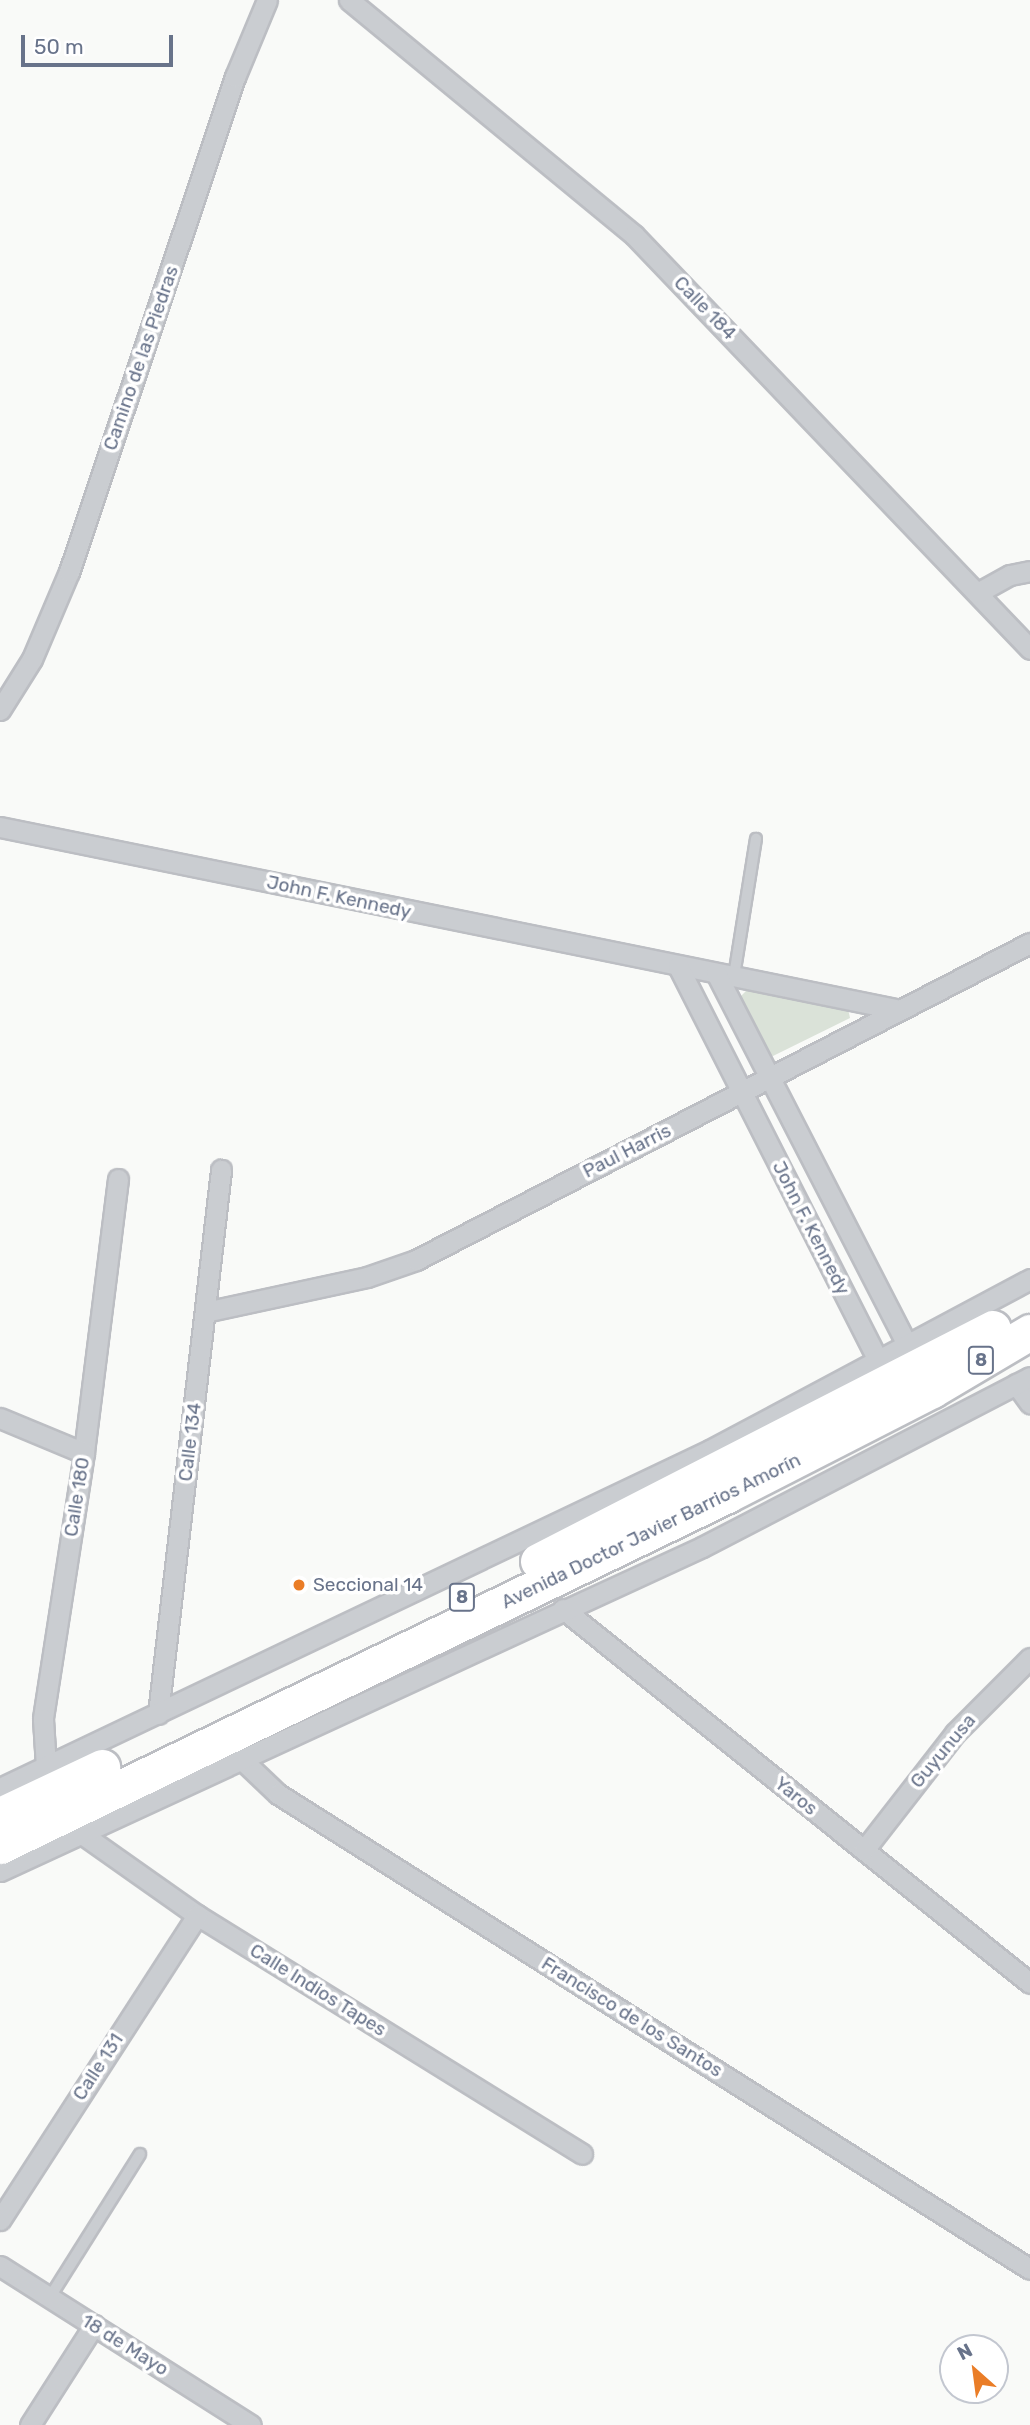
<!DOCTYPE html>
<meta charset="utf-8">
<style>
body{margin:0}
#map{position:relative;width:1030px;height:2425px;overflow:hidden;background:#f9faf8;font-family:Rubik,sans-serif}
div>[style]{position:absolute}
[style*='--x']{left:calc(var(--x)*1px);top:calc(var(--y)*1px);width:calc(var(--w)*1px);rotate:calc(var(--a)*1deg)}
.green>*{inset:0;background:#dae2d8}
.roads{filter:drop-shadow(2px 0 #bcbec3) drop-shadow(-2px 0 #bcbec3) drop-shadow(0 2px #bcbec3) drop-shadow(0 -2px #bcbec3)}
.lane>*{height:10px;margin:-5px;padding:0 5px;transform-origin:5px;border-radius:5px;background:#cacdd1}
.street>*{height:19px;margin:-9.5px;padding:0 9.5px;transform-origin:9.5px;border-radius:9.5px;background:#cacdd1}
.highway>*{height:35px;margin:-17.5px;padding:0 17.5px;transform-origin:17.5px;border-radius:17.5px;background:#fff}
.dots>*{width:19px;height:19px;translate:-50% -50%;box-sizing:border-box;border:4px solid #fff;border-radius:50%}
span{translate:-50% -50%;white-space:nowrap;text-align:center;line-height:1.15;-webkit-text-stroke:7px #fff;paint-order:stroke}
.shield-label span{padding:2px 5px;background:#fff;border:2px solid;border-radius:5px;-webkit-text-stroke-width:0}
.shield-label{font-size:18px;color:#68738a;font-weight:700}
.street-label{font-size:19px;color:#68738a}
.poi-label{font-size:19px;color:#68738a}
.left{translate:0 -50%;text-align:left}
.north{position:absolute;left:939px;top:2334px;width:70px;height:70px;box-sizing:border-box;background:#fff;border:2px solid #c3c7d0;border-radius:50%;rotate:332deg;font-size:19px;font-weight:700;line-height:28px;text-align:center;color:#68738a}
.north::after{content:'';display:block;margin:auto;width:24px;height:32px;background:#ea7d27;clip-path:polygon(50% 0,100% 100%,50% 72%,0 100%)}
.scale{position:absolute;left:21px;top:35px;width:152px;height:32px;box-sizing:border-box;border:4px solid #68738a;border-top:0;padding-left:9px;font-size:21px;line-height:24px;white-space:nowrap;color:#68738a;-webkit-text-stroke:5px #fff;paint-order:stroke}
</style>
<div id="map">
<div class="green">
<i style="clip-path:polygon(751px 986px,847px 1004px,850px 1018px,773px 1056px,764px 1053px,738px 999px)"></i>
</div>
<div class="roads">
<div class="lane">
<i style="--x:734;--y:976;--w:139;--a:-80.9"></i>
<i style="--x:50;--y:2297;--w:169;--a:-57.8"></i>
</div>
<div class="street">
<i style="--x:349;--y:0;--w:369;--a:39.5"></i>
<i style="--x:634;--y:235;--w:573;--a:46.27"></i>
<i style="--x:979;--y:592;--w:35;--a:-29"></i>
<i style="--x:1010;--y:575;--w:20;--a:-11"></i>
<i style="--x:0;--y:710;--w:60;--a:-57.9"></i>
<i style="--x:32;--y:659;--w:95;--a:-67"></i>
<i style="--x:69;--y:572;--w:522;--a:-71.46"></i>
<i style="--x:235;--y:77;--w:83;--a:-67.4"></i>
<i style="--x:0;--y:827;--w:918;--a:11.49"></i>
<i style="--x:678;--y:966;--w:442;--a:63.1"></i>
<i style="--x:878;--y:1360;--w:13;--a:18"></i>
<i style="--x:716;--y:973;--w:418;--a:62.8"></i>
<i style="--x:907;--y:1345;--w:11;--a:117"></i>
<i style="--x:118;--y:1179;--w:276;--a:97.1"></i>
<i style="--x:84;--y:1453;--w:269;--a:98.8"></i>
<i style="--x:43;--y:1719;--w:48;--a:86.4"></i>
<i style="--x:46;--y:1767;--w:24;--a:71"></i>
<i style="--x:54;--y:1790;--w:52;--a:57.5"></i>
<i style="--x:82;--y:1834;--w:141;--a:35.2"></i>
<i style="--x:197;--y:1915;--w:453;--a:31.8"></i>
<i style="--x:205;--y:1312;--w:166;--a:-12.2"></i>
<i style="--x:367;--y:1277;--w:52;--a:-19.1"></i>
<i style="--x:416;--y:1260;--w:691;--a:-27.31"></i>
<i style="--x:1016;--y:1384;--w:24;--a:54"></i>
<i style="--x:0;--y:1418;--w:91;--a:22.6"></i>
<i style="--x:563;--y:1609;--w:598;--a:38.69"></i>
<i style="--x:158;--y:1714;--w:548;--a:-83.39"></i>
<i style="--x:240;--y:1758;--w:52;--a:43.5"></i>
<i style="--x:278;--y:1794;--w:889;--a:32.28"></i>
<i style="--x:0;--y:1788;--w:786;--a:-25.46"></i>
<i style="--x:710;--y:1450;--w:363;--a:-28.1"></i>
<i style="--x:864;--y:1850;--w:148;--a:-52.1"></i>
<i style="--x:955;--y:1733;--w:106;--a:-45"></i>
<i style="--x:0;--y:1871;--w:773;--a:-24.78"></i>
<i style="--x:702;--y:1547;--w:369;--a:-27.4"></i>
<i style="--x:0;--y:2220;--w:363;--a:-57.1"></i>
<i style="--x:0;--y:2266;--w:297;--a:32.4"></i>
<i style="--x:30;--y:2425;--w:119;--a:-57.4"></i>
</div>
<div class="highway">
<i style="--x:538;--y:1561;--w:511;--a:-27.12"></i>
<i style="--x:0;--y:1815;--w:113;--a:-25.2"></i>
<i style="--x:0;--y:1846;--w:807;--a:-25.77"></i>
<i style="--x:727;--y:1495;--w:230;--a:-27.1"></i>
<i style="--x:932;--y:1390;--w:114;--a:-30.6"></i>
</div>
</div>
<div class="dots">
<i style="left:299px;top:1585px;background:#ea7d27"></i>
</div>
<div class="shield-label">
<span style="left:981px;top:1360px">8</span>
<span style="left:462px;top:1597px">8</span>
</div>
<div class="street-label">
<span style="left:705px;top:308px;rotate:46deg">Calle 184</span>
<span style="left:141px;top:358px;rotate:-71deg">Camino de las Piedras</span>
<span style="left:339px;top:897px;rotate:12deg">John F. Kennedy</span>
<span style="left:627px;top:1151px;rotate:-27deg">Paul Harris</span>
<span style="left:811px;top:1228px;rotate:63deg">John F. Kennedy</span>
<span style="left:190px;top:1442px;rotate:-83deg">Calle 134</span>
<span style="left:77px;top:1497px;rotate:-81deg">Calle 180</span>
<span style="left:651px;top:1531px;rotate:-26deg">Avenida Doctor Javier Barrios Amorín</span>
<span style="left:943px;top:1751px;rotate:-50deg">Guyunusa</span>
<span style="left:796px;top:1796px;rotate:39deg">Yaros</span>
<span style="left:318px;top:1990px;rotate:32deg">Calle Indios Tapes</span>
<span style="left:632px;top:2017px;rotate:32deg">Francisco de los Santos</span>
<span style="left:98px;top:2067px;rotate:-57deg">Calle 131</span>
<span style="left:125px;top:2345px;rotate:32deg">18 de Mayo</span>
</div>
<div class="poi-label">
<span class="left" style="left:313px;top:1585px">Seccional 14</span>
</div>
<div class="north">N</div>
<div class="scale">50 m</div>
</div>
